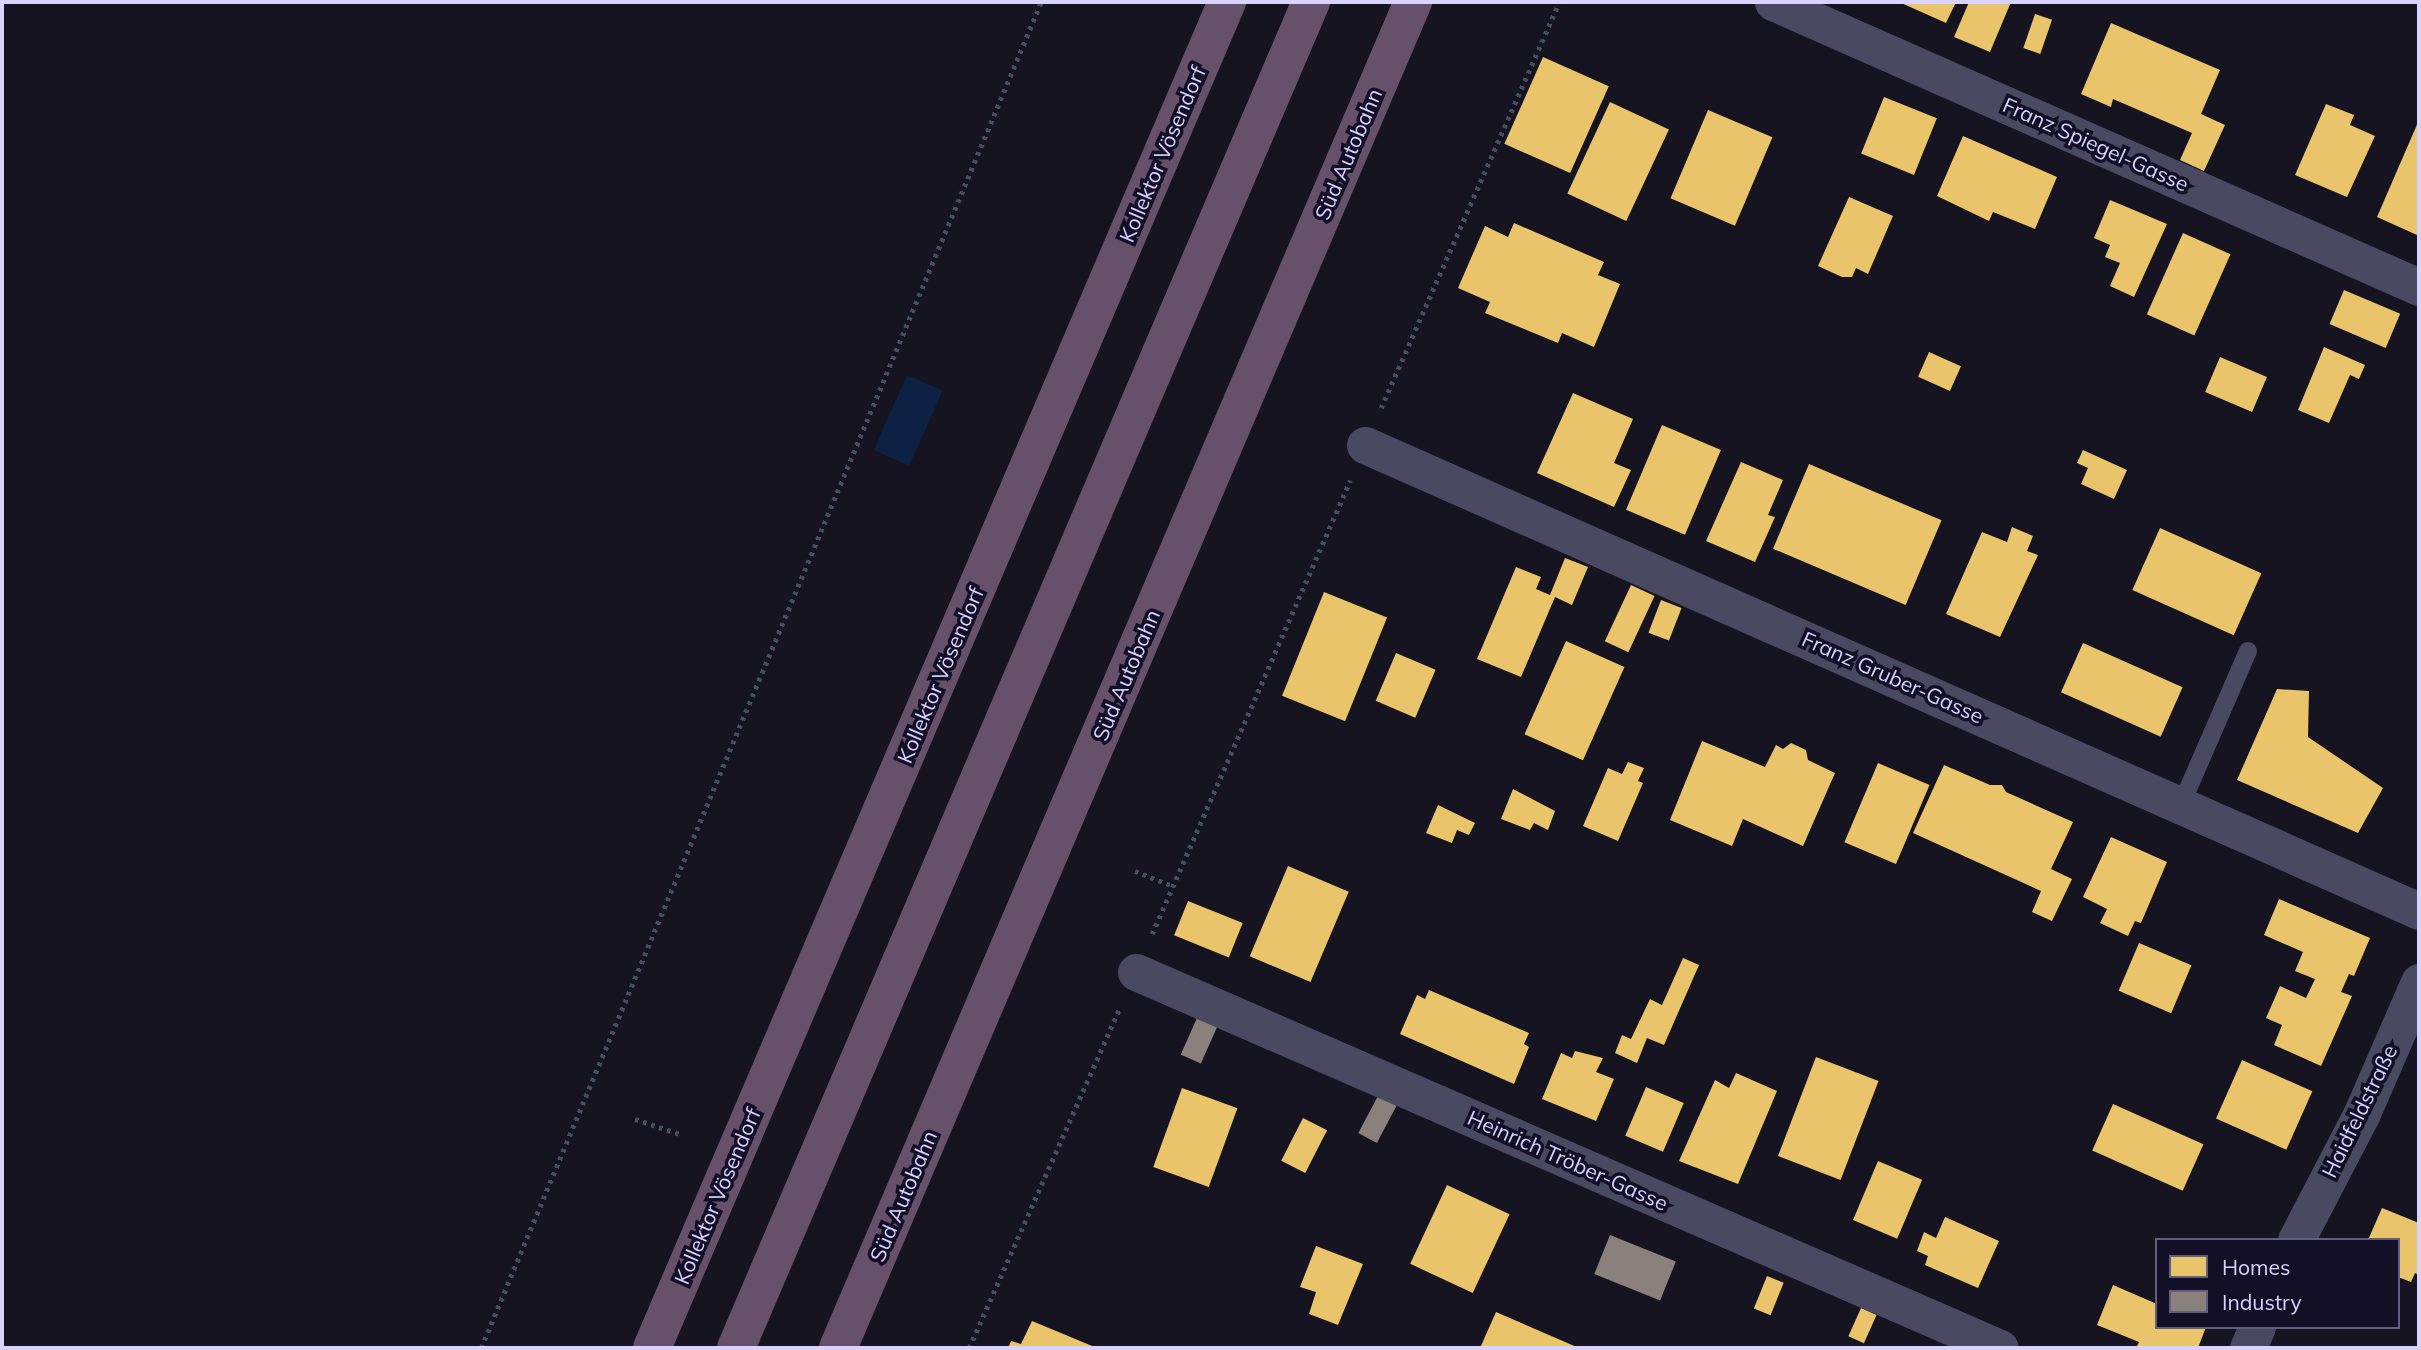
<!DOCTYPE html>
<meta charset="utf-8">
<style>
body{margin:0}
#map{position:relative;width:2421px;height:1350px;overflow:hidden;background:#161421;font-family:Mulish,sans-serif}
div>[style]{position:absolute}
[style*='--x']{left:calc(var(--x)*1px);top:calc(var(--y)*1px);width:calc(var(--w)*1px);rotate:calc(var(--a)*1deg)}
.water>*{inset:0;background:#0d2144;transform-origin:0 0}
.homes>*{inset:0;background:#e9c46a;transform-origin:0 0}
.industry>*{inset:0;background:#8a817c;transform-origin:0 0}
.path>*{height:4.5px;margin-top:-2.25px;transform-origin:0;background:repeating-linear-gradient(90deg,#44505f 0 3.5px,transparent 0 8.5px)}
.service>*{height:18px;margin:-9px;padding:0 9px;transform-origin:9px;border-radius:9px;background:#4a4962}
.minor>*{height:37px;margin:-18.5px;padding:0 18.5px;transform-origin:18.5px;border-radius:18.5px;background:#4a4962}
.motorway>*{height:38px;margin:-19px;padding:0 19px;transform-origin:19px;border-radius:19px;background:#67516a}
span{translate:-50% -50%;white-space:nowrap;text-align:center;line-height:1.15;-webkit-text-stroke:7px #130f26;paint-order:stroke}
.street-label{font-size:21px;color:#d9d4ff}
.frame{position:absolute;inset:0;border:4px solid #d9d4ff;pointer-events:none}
.legend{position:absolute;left:2155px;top:1238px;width:245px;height:91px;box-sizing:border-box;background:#130f26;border:2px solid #625e7d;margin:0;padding:9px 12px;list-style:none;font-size:21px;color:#d9d4ff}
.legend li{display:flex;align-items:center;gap:14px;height:35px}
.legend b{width:35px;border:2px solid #625e7d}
</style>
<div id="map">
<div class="water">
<i style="left:907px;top:375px;width:39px;height:82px;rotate:24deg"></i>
</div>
<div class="homes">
<i style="clip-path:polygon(1899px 2px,1956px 2px,1946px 23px)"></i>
<i style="clip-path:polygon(1969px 2px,2011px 2px,1990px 52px,1954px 37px)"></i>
<i style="left:2035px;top:14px;width:18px;height:36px;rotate:19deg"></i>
<i style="clip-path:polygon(2111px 23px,2220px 70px,2201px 114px,2225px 125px,2204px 171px,2180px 160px,2192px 133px,2113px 99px,2111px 107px,2081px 94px)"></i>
<i style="left:1543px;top:57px;width:72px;height:95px;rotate:24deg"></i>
<i style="left:1884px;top:97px;width:57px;height:61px;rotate:22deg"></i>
<i style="left:1610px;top:102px;width:65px;height:101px;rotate:25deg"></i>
<i style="clip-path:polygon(2326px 104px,2354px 115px,2350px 125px,2375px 136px,2347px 197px,2295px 175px)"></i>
<i style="left:1708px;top:110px;width:70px;height:96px;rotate:23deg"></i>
<i style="clip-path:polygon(2419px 120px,2419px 230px,2417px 235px,2377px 217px)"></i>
<i style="clip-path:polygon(1963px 136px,2057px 177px,2035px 229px,1993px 212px,1989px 221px,1937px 196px)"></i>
<i style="clip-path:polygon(1849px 197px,1893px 216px,1868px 274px,1856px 268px,1852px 277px,1842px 277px,1818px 266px)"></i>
<i style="clip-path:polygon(2110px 200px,2167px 224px,2134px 297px,2110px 286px,2120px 263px,2105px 257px,2110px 245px,2094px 238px)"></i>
<i style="clip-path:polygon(1514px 223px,1604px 262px,1598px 275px,1620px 284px,1594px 347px,1562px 333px,1558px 343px,1485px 313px,1490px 302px,1458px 288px,1485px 226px,1508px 237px)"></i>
<i style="left:2183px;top:233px;width:52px;height:89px;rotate:24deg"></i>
<i style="left:2344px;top:290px;width:61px;height:37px;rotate:23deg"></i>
<i style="clip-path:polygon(2324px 347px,2365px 365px,2359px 379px,2350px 375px,2329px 423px,2298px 410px)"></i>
<i style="left:1929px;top:352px;width:35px;height:27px;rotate:24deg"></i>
<i style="left:2220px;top:357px;width:51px;height:38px;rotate:23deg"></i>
<i style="clip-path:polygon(1573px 393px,1633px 419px,1614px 463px,1631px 470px,1614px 507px,1537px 473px)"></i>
<i style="left:1662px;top:425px;width:64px;height:92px;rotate:23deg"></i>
<i style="clip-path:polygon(2083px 450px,2127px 470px,2114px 499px,2081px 484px,2088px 468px,2077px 463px)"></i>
<i style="clip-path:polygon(1741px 462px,1783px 480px,1768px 515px,1775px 517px,1755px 562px,1706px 541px)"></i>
<i style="left:1809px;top:464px;width:144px;height:92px;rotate:23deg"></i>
<i style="clip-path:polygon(2012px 527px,2033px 536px,2027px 551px,2038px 555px,2000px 637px,1946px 614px,1982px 532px,2007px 542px)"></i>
<i style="left:2160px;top:528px;width:111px;height:68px;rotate:24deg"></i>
<i style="clip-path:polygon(1565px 558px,1588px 567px,1572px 605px,1555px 597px,1521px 677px,1477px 659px,1516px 567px,1541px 577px,1536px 589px,1550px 595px)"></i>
<i style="left:1631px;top:585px;width:26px;height:62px;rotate:25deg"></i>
<i style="left:1324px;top:592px;width:68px;height:112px;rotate:22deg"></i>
<i style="left:1661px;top:600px;width:22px;height:35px;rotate:21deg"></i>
<i style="left:1566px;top:641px;width:64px;height:102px;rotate:24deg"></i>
<i style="left:2083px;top:643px;width:109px;height:54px;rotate:24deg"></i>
<i style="left:1396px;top:653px;width:43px;height:52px;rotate:23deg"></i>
<i style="clip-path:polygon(2277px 689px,2309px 691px,2308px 737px,2383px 788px,2358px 833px,2237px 780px)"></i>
<i style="clip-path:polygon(1702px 741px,1765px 767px,1776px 745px,1783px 749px,1791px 743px,1806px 750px,1808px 760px,1835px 773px,1803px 846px,1743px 819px,1732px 846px,1670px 820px)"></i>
<i style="clip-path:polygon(1628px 762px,1644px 768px,1638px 781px,1643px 783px,1618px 841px,1583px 826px,1608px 768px,1622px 774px)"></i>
<i style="left:1878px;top:763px;width:56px;height:86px;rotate:23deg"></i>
<i style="clip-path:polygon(1944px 765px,1990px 785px,2002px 785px,2006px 792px,2073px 822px,2051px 869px,2072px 879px,2052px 921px,2032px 912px,2041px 891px,1913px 833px)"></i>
<i style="clip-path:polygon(1513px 789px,1555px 811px,1548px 830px,1534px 823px,1530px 830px,1501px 819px)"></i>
<i style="clip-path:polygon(1438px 805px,1475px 823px,1469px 835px,1457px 830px,1452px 843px,1426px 833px)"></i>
<i style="clip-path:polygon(2111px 837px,2167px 862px,2141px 923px,2135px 921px,2128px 936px,2100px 923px,2107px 909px,2083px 897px)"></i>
<i style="left:1288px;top:866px;width:66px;height:98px;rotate:23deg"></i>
<i style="clip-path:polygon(2279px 899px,2370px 938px,2354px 976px,2349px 974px,2341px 992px,2352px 996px,2321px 1066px,2274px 1045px,2282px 1025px,2266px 1018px,2280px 986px,2306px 998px,2315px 979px,2295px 971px,2303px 952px,2264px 935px)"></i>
<i style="left:1188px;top:901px;width:59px;height:37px;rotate:22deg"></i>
<i style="left:2139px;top:943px;width:57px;height:52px;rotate:23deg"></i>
<i style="clip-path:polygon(1683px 958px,1699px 965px,1664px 1045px,1647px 1038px,1637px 1063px,1615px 1053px,1622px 1035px,1631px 1039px,1650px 999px,1662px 1005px)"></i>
<i style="clip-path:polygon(1429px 990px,1529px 1033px,1524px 1044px,1529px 1047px,1514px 1084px,1400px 1034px,1417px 995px,1425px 999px)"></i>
<i style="clip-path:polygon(1575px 1051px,1603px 1058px,1596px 1072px,1614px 1079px,1596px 1121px,1542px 1099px,1561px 1053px,1572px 1058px)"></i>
<i style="left:1816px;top:1057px;width:67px;height:106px;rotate:21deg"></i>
<i style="left:2242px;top:1060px;width:77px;height:64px;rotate:24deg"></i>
<i style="clip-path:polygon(1736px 1073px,1777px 1091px,1738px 1184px,1679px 1161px,1715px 1080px,1729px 1088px)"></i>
<i style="left:1646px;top:1087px;width:41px;height:53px;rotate:23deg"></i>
<i style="left:1182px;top:1088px;width:59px;height:84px;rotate:20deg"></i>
<i style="left:2113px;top:1104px;width:99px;height:51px;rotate:24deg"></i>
<i style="left:1303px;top:1118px;width:27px;height:48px;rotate:27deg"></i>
<i style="left:1878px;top:1161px;width:48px;height:64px;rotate:23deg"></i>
<i style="left:1447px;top:1185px;width:69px;height:87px;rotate:25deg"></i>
<i style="clip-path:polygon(2382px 1208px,2419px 1223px,2419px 1275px,2415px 1273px,2411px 1282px,2398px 1277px,2398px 1240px,2368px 1240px)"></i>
<i style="clip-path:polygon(1945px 1217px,1999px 1241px,1978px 1288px,1925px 1265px,1928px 1256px,1917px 1251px,1924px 1232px,1936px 1238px)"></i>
<i style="clip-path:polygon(1316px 1246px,1363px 1264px,1338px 1325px,1309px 1314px,1316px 1292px,1300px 1287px)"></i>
<i style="left:1767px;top:1276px;width:18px;height:35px;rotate:22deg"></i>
<i style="clip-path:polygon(2113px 1285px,2157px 1304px,2157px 1327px,2206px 1327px,2198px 1348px,2136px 1348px,2139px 1342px,2097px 1325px)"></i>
<i style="left:1861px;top:1308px;width:17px;height:31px;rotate:24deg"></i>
<i style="clip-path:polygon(1496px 1312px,1579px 1348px,1480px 1348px)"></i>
<i style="clip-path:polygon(1032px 1321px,1097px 1348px,1008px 1348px,1011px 1341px,1021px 1344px)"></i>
</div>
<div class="industry">
<i style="left:1197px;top:1018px;width:22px;height:40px;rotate:24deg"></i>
<i style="left:1378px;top:1096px;width:21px;height:42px;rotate:28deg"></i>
<i style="left:1610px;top:1235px;width:71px;height:42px;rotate:22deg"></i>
</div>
<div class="path">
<i style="--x:1381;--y:408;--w:443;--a:-66.3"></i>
<i style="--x:1135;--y:871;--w:41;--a:21.5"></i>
<i style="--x:1152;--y:934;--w:495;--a:-66.4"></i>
<i style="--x:635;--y:1119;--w:47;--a:18.4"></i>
<i style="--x:481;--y:1348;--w:1458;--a:-67.41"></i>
<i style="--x:969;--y:1348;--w:370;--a:-66.1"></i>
</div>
<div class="service">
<i style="--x:2181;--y:805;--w:168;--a:-66.5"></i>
</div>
<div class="minor">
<i style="--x:1773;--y:2;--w:706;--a:23.81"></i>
<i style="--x:1365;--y:445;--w:1152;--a:23.85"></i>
<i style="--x:1136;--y:972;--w:942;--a:23.52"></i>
<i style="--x:2296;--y:1240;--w:143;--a:-62.5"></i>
<i style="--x:2362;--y:1113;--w:143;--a:-66.5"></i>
<i style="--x:2248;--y:1348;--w:23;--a:-67"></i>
</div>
<div class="motorway">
<i style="--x:652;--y:1348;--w:1464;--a:-66.87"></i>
<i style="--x:736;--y:1348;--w:1464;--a:-66.87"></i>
<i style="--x:838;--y:1348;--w:1464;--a:-66.87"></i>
</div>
<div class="street-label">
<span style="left:2096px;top:144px;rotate:24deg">Franz Spiegel-Gasse</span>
<span style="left:1162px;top:154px;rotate:-67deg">Kollektor Vösendorf</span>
<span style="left:1348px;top:154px;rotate:-67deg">Süd Autobahn</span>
<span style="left:940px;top:675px;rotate:-67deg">Kollektor Vösendorf</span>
<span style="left:1126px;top:675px;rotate:-67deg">Süd Autobahn</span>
<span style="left:1893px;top:677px;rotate:24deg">Franz Gruber-Gasse</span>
<span style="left:2359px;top:1111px;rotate:-64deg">Haidfeldstraße</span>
<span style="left:1568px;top:1160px;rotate:24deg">Heinrich Tröber-Gasse</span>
<span style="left:717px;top:1196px;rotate:-67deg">Kollektor Vösendorf</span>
<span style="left:903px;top:1196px;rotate:-67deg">Süd Autobahn</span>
</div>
<div class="frame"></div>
<ul class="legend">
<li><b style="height:19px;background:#e9c46a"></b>Homes</li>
<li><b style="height:19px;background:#8a817c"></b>Industry</li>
</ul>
</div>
